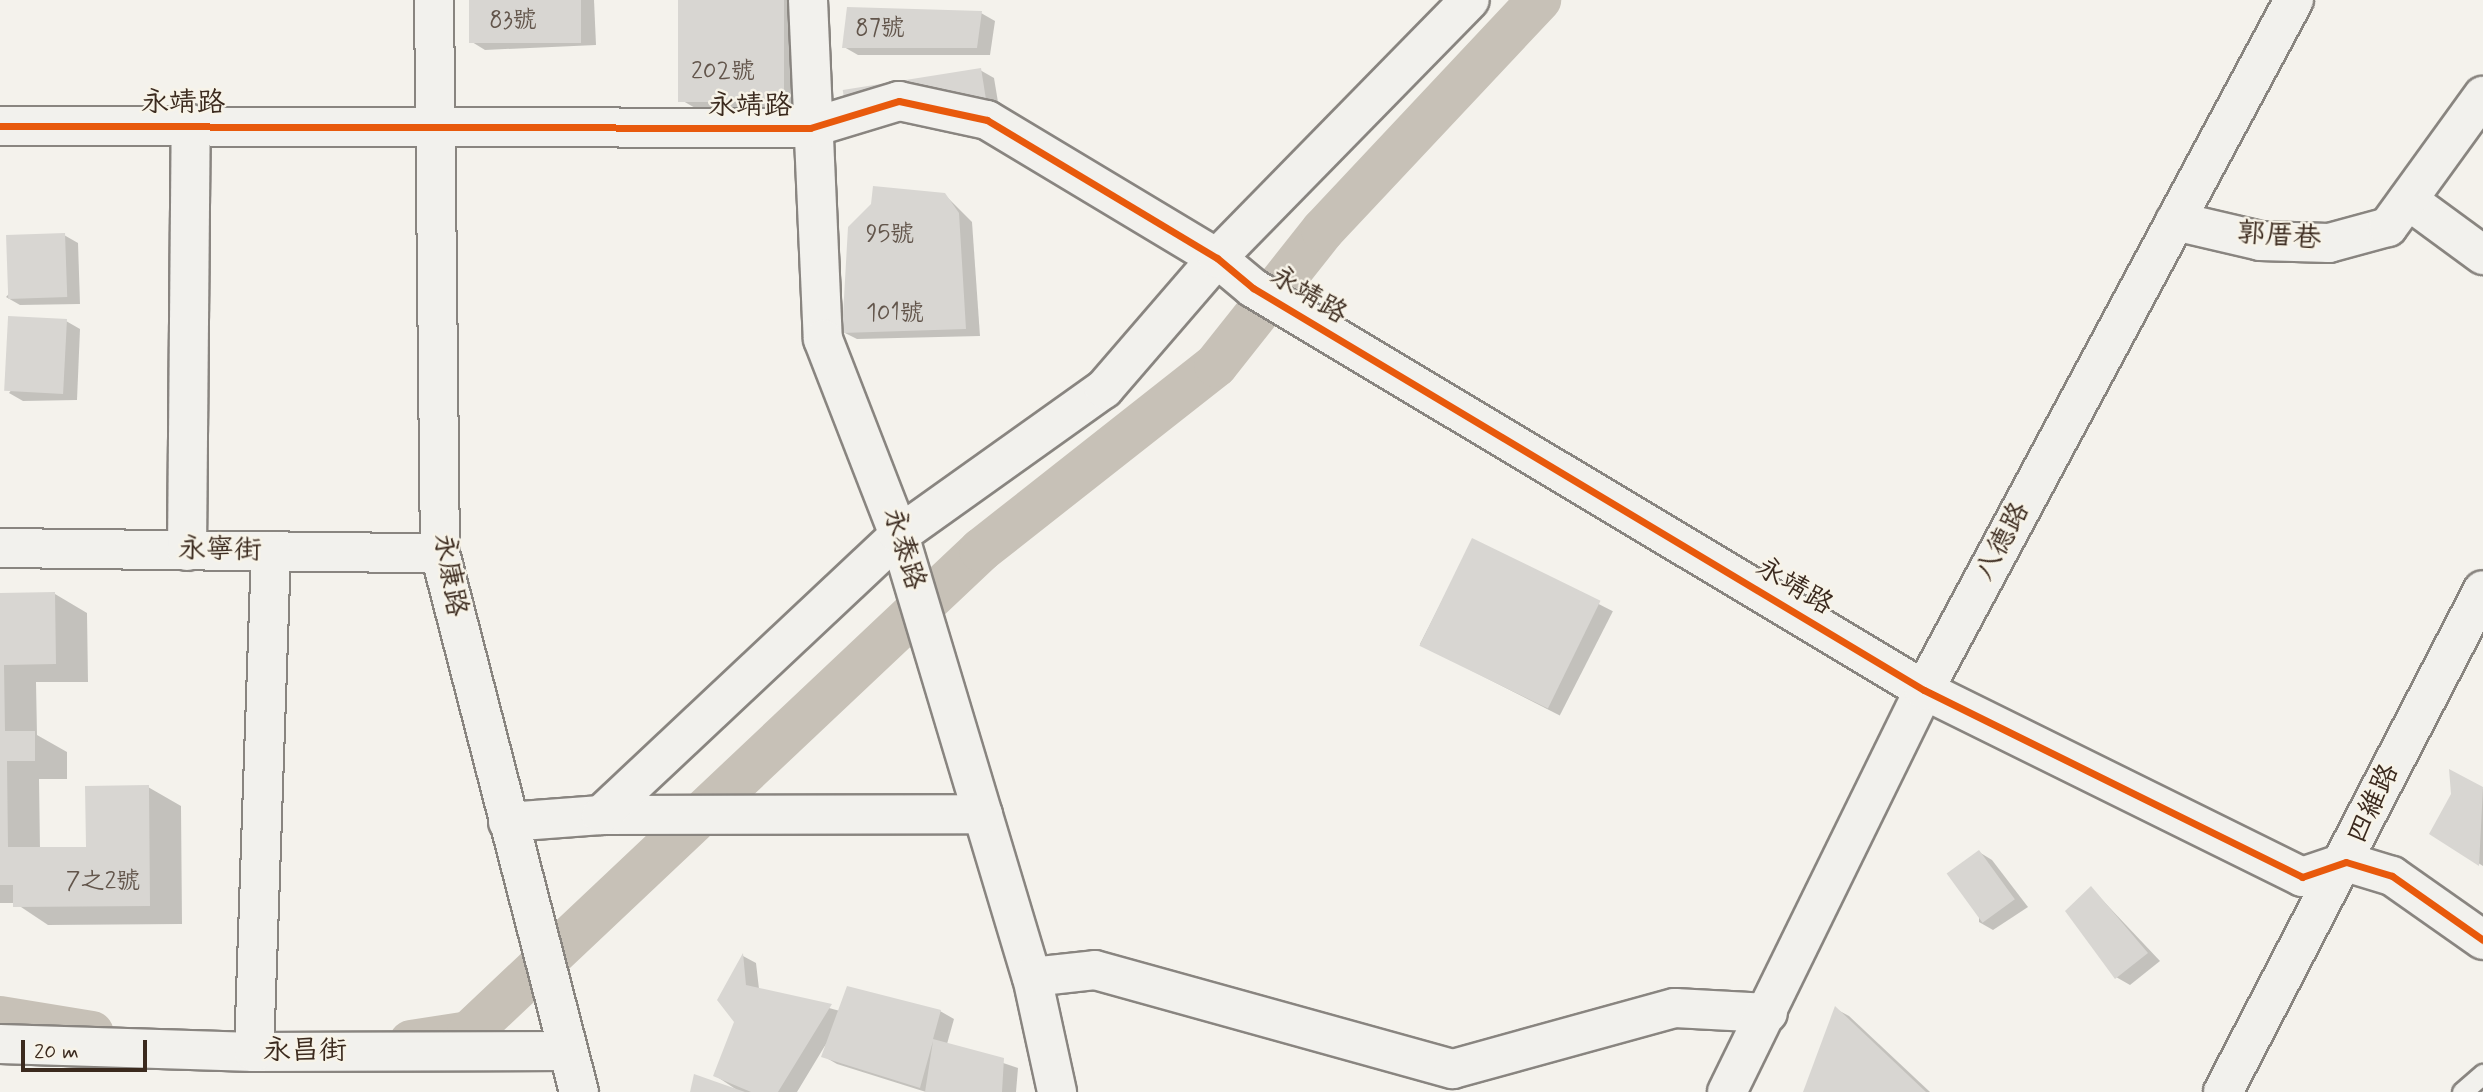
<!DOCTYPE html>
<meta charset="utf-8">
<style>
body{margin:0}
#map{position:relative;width:2483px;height:1092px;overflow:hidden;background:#f4f2ec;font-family:Mynerve,"LXGW WenKai TC",sans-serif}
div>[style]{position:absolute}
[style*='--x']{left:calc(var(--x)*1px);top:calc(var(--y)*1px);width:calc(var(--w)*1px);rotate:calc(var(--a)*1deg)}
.shadow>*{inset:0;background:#0003;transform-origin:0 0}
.canal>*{height:44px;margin:-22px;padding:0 22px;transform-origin:22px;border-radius:22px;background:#c7c1b7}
.building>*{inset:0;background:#d8d6d2;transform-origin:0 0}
.roads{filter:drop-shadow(2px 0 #898580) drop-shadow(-2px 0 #898580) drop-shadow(0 2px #898580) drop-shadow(0 -2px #898580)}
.lane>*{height:19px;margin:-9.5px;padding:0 9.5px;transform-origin:9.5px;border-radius:9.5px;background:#f2f1ed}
.street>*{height:38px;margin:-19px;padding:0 19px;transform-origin:19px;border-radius:19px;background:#f2f1ed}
.cycleway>*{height:7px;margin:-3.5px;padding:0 3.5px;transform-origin:3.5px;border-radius:3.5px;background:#e8590c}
span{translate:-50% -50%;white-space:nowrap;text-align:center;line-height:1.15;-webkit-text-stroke:5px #f7f3e8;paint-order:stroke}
.number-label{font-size:24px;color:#62554b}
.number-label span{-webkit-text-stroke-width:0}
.street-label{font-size:28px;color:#3b2a1e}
.scale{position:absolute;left:21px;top:1040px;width:126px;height:32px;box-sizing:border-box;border:4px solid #3b2a1e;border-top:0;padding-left:9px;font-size:21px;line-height:24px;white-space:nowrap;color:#3b2a1e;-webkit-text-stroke:5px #f7f3e8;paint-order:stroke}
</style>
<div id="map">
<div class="shadow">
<i style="clip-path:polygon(470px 0,594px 0,596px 45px,485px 50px,472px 42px)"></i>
<i style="clip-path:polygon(679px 0,796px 0,798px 107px,697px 109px,683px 101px)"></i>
<i style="clip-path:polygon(981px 13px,995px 21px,990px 55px,858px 55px,844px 47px)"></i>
<i style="clip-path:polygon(980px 70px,994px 78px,999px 108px,857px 112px)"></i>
<i style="clip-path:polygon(945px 195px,972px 222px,980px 336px,857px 339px,843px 332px)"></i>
<i style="clip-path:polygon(64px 235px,78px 243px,80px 304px,20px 305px,6px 297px)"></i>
<i style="clip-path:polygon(66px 321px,80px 329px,77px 400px,23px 401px,9px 393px)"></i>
<i style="left:1473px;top:540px;width:157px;height:117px;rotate:27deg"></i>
<i style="clip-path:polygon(0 594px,55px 594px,87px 613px,88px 682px,36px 682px,37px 735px,67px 752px,67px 779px,39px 779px,40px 849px,88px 849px,148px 787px,181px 806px,182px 924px,48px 925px,15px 903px,0 903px)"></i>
<i style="clip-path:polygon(2451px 772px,2483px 789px,2483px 866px,2432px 834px,2453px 794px)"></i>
<i style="clip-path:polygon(1979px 852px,1992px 860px,2028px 907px,1993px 930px,1979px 922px)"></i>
<i style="clip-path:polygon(2091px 888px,2160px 961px,2130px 985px,2116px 977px)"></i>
<i style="clip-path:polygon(743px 956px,756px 963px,759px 989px,840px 1011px,940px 1011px,954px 1019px,947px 1044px,1018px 1068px,1016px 1092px,926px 1092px,837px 1064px,823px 1056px,826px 1044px,797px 1092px,691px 1092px,737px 1090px,716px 1076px,736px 1022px)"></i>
<i style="clip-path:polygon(1836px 1009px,1849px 1016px,1930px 1092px,1805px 1092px)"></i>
</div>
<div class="canal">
<i style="--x:0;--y:1018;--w:93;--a:9.3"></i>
<i style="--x:411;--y:1042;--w:59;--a:-8.8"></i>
<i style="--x:469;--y:1033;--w:704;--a:-43.33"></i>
<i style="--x:981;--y:550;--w:299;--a:-38.2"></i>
<i style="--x:1216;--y:365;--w:172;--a:-51.6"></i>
<i style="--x:1323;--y:230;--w:316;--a:-46.8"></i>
</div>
<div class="building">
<i style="left:469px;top:0;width:112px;height:43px"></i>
<i style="left:678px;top:0;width:106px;height:102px"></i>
<i style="clip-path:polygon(847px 7px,982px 11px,977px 48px,842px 48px)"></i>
<i style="left:981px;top:68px;width:33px;height:140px;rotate:81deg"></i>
<i style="clip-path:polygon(873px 186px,945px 193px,959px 213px,966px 329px,842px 333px,848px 227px,871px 204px)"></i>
<i style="left:65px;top:233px;width:64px;height:59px;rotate:88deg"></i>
<i style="left:67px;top:319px;width:75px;height:59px;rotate:93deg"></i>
<i style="left:1472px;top:538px;width:143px;height:120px;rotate:26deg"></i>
<i style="clip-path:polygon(55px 592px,56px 664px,4px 665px,5px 731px,35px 731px,35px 761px,7px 761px,8px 847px,86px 847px,85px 786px,149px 785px,150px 906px,13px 907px,13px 885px,0 885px,0 593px)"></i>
<i style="clip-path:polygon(2449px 769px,2483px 787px,2479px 866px,2429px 834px,2451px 794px)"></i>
<i style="left:1979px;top:850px;width:61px;height:40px;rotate:54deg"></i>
<i style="clip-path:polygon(2091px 886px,2148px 953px,2115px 979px,2065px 911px)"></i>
<i style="clip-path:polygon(743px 953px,746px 985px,832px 1004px,778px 1092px,751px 1092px,713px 1076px,734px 1022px,717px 1000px)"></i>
<i style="clip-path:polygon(847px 986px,941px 1010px,933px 1039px,1004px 1058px,1002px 1092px,925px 1092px,933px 1041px,920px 1088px,821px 1057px)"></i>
<i style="clip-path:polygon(1835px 1006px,1926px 1092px,1803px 1092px)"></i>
<i style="clip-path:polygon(694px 1074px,745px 1092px,690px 1092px)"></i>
</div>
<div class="roads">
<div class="lane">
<i style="--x:2462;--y:1092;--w:28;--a:-41"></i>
</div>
<div class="street">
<i style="--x:434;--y:0;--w:553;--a:89.38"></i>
<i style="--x:440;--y:553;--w:557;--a:75.54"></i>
<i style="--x:808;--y:0;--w:339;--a:87.5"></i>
<i style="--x:823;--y:339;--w:210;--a:68.8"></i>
<i style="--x:899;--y:535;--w:462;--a:73.3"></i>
<i style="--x:1032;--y:977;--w:118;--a:77.7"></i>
<i style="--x:0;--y:126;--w:810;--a:0.14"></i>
<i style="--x:810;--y:128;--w:93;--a:-16.9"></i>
<i style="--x:899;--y:101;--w:90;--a:12.2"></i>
<i style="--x:987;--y:120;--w:268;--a:31"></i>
<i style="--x:1217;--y:258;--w:47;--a:39.8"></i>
<i style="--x:1253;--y:288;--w:782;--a:30.93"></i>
<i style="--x:1924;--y:690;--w:422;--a:26.3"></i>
<i style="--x:2302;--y:877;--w:46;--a:-18.8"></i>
<i style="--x:2346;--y:862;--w:48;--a:16.9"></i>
<i style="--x:2392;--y:876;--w:111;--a:35.1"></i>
<i style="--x:2408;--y:200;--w:93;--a:36.3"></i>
<i style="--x:2175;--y:221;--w:87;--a:13.2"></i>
<i style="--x:2260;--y:241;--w:69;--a:1.7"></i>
<i style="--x:2329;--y:243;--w:61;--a:-15.2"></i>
<i style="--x:2388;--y:227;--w:162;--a:-54.1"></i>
<i style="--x:0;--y:548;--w:440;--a:0.7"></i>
<i style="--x:187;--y:551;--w:427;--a:-89.5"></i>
<i style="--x:601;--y:815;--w:382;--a:-0.1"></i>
<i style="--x:508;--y:822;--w:93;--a:-4.3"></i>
<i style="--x:601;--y:815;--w:409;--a:-43.2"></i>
<i style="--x:899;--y:535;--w:252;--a:-35.5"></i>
<i style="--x:1104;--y:389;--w:173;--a:-49.2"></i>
<i style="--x:1217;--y:258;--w:361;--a:-45.6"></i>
<i style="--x:1032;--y:977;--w:63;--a:-6.3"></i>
<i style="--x:1095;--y:970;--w:371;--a:15.5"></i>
<i style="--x:1453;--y:1069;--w:230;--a:-15.4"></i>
<i style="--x:1675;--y:1008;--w:93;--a:3.1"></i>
<i style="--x:0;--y:1044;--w:254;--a:1.8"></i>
<i style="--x:254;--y:1052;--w:313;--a:-0.2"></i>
<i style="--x:254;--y:1052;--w:501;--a:-88.06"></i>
<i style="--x:1727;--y:1092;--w:448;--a:-63.9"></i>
<i style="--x:1924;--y:690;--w:783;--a:-61.8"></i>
<i style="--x:2223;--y:1092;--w:565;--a:-62.62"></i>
</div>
</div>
<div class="cycleway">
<i style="--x:0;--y:126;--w:810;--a:0.14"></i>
<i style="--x:810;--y:128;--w:93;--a:-16.9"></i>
<i style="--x:899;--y:101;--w:90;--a:12.2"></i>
<i style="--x:987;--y:120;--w:268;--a:31"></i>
<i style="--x:1217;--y:258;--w:47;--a:39.8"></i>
<i style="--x:1253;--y:288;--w:782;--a:30.93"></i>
<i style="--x:1924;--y:690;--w:422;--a:26.3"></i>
<i style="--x:2302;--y:877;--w:46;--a:-18.8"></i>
<i style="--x:2346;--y:862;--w:48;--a:16.9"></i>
<i style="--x:2392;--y:876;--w:111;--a:35.1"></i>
</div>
<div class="number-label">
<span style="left:513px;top:21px">83號</span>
<span style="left:880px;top:29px">87號</span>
<span style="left:723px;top:72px">202號</span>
<span style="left:890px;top:235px">95號</span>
<span style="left:895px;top:314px">101號</span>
<span style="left:103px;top:882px">7之2號</span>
</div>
<div class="street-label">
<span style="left:183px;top:104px">永靖路</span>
<span style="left:750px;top:107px">永靖路</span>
<span style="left:2279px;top:237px;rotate:4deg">郭厝巷</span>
<span style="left:1308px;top:296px;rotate:31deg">永靖路</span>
<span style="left:2003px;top:542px;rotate:-62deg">八德路</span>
<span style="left:903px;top:549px;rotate:73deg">永泰路</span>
<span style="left:220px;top:551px;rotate:1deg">永寧街</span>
<span style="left:449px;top:575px;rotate:80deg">永康路</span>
<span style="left:1794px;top:587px;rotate:31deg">永靖路</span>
<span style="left:2374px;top:804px;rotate:-65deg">四維路</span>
<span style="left:305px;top:1052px">永昌街</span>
</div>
<div class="scale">20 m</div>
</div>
